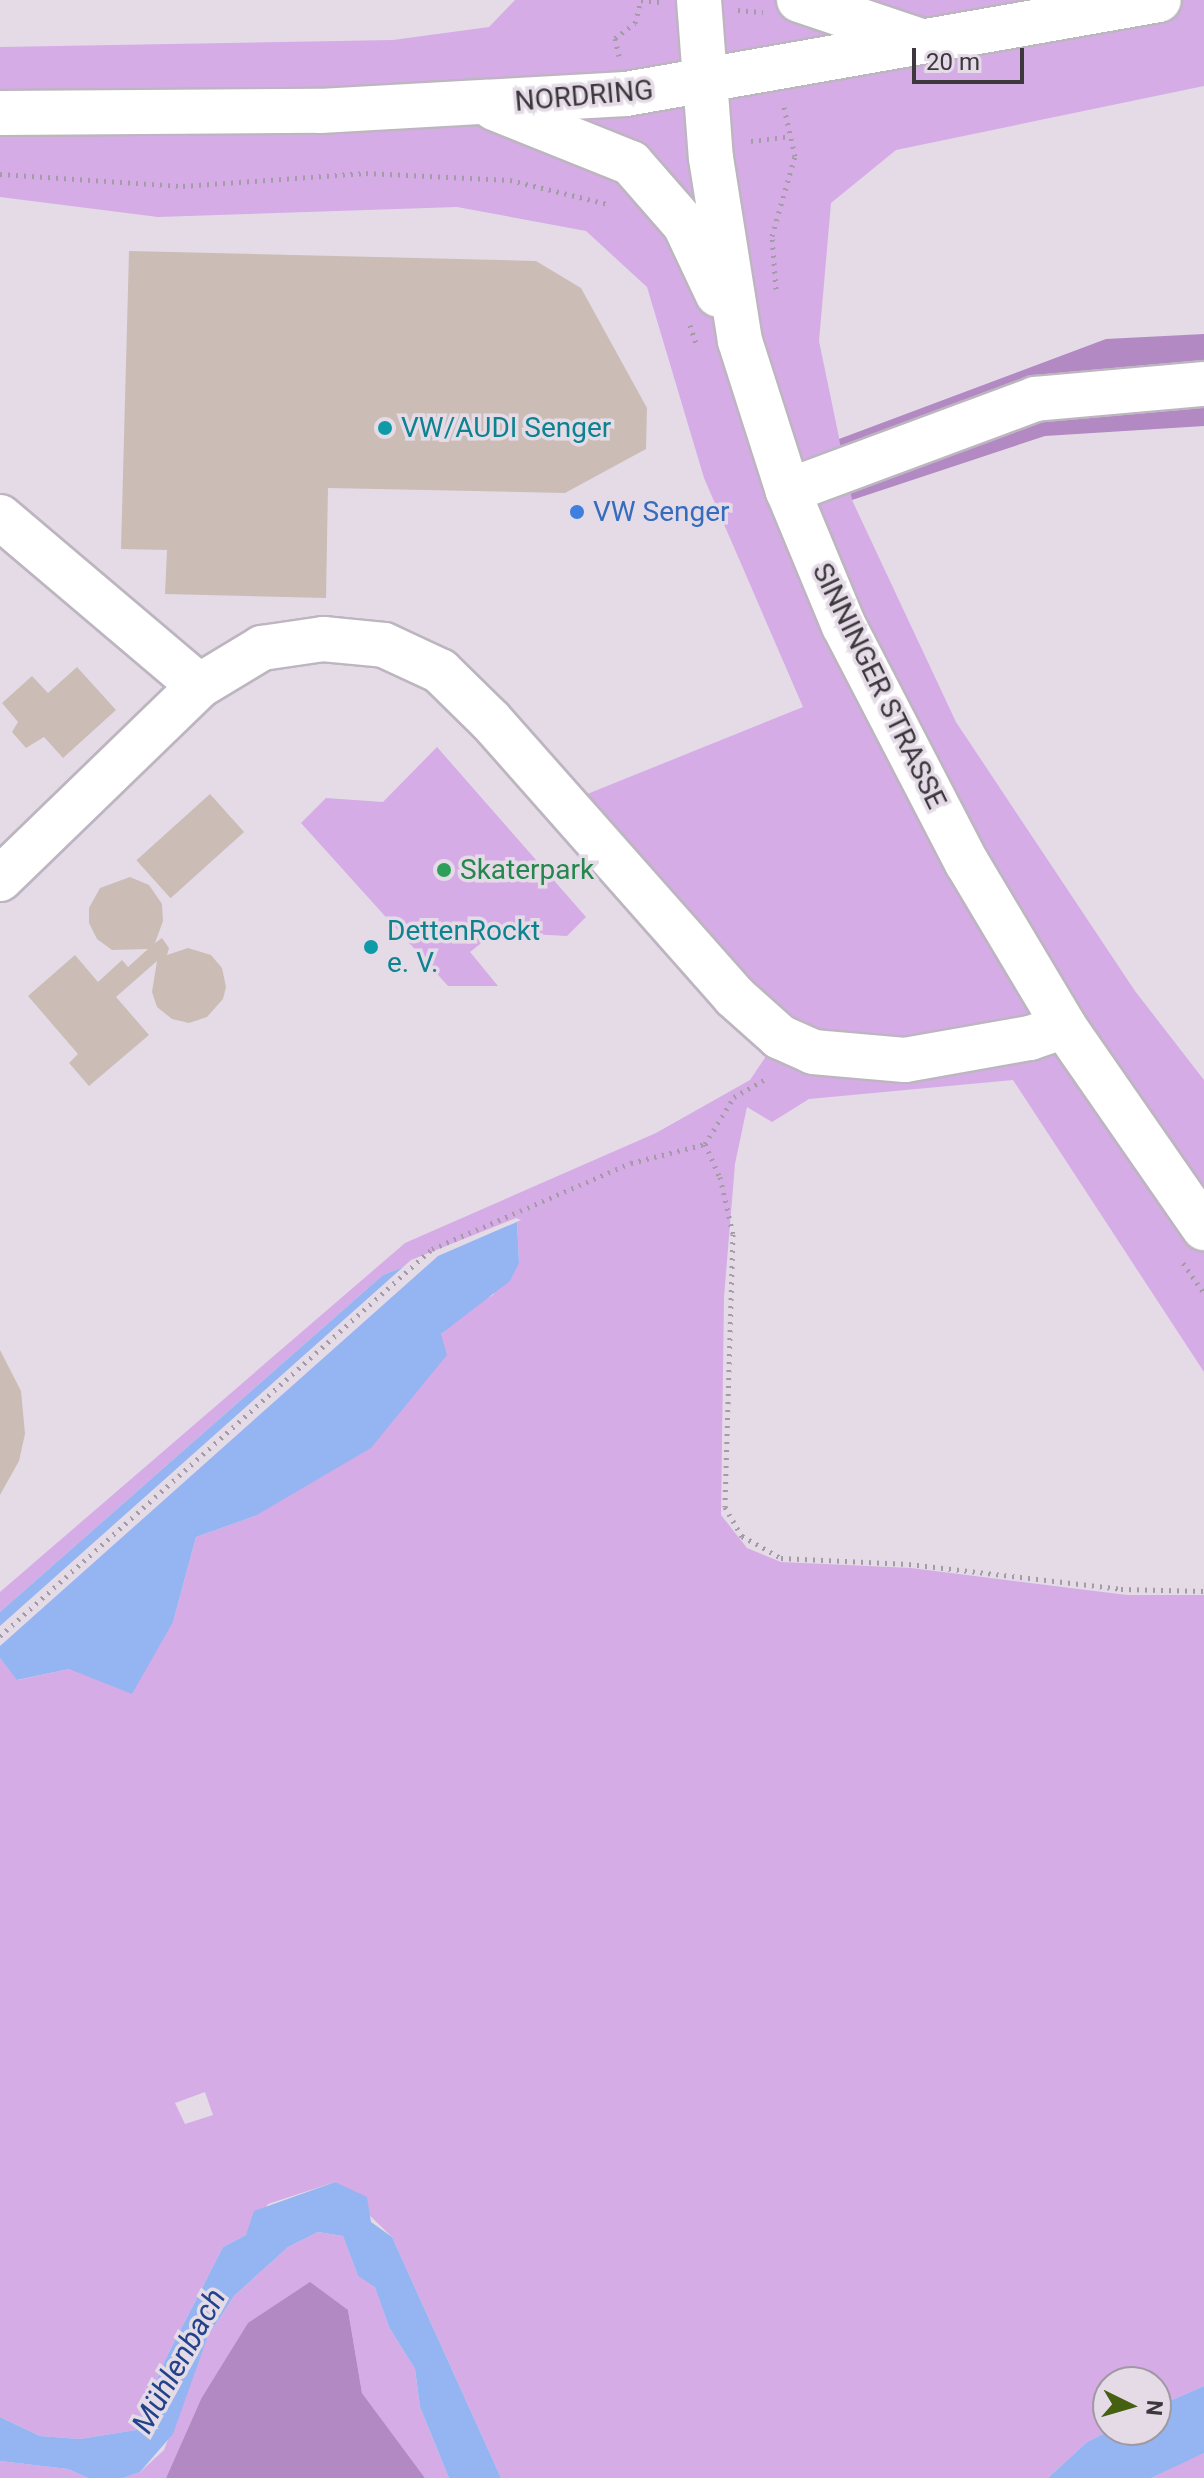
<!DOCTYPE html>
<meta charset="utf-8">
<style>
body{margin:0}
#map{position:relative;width:1204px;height:2478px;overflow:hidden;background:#e4dbe7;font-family:Roboto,sans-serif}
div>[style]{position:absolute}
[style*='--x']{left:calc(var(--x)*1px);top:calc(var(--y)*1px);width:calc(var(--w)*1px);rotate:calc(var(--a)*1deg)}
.green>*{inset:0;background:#d5ace6}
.forest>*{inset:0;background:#b289c3}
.water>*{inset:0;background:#95b5f2}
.pier>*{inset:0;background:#e4dbe7}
.building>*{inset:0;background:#cbbdb6;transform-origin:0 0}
.path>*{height:5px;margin-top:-2.5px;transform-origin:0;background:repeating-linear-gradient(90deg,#a39ca6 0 2px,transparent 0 8px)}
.roads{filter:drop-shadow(2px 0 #bdb5c0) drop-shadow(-2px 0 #bdb5c0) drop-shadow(0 2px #bdb5c0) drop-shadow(0 -2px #bdb5c0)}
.minor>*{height:44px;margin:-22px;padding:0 22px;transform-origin:22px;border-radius:22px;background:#fff}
.major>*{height:44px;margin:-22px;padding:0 22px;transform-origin:22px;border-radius:22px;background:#fff}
.dots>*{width:22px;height:22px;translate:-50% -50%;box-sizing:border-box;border:4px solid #e4dbe7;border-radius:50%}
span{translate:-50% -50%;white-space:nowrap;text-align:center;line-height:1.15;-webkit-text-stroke:7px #e4dbe7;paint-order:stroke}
.street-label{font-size:28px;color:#3b373c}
.culture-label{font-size:28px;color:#0d838f}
.left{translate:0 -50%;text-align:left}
.shop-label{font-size:28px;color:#366cbe}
.leisure-label{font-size:28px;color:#27864d}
.water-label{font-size:30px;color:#22438b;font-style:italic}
.north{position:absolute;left:1092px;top:2366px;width:80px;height:80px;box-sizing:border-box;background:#e4dbe7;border:2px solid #a099a3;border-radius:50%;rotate:95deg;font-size:22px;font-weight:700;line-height:32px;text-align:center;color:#3b373c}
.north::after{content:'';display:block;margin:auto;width:28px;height:36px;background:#456011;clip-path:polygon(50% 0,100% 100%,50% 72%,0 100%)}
.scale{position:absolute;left:912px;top:48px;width:112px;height:36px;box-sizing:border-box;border:4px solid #3b373c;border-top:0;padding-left:10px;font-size:24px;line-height:28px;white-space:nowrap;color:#3b373c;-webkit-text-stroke:6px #e4dbe7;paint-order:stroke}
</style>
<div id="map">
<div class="green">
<i style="clip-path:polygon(evenodd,515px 0,1204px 0,1204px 86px,896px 150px,831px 203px,819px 341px,852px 500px,956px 722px,1135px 991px,1204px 1080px,1204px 1372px,1013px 1080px,809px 1099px,772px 1122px,747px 1107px,735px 1164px,724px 1297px,721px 1515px,747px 1548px,781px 1562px,911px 1568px,1127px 1595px,1204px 1595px,1204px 2386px,1156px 2407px,1156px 2382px,1108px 2382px,1111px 2430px,1087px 2442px,1048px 2478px,501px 2478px,392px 2237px,335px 2182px,268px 2204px,246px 2235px,223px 2247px,165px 2360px,136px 2430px,80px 2439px,40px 2436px,0 2417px,0 1658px,18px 1680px,69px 1669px,173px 1622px,196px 1537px,255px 1516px,466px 1310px,493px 1295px,519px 1263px,517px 1222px,383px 1275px,0 1612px,0 1592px,405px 1243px,656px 1133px,750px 1080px,779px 1037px,565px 803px,803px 707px,704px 478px,647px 287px,586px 231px,457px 207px,158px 217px,0 197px,0 47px,393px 40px,489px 27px,515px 0,205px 2092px,213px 2115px,185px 2124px,175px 2103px,205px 2092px)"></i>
<i style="clip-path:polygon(437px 747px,586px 917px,567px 936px,495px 932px,470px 952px,498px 986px,448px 986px,301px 823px,326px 798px,383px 802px)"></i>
<i style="clip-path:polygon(318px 2232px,343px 2236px,358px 2276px,375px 2286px,389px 2327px,415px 2369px,420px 2407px,449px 2478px,425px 2478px,362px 2393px,348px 2310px,201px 2399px,166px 2478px,123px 2478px,140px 2472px,164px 2450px,208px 2336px,234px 2296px,288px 2247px)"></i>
<i style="clip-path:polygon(1204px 2453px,1204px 2478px,1151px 2478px,1185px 2461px)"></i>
<i style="clip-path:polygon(0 2461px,68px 2469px,88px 2478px,0 2478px)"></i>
</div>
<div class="forest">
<i style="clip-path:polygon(1204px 334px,1204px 426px,1045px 436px,852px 500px,839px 439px,1106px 339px)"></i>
<i style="clip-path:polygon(310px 2282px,348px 2310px,362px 2393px,425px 2478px,166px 2478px,201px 2399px,248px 2323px)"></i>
</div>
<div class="water">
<i style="clip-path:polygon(517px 1222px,519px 1263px,510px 1281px,441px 1334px,447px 1355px,371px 1448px,255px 1516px,196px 1537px,173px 1622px,132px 1694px,69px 1669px,17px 1680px,0 1658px,0 1612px,383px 1275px)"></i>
<i style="clip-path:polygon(335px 2182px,367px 2197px,371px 2222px,392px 2237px,501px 2478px,449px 2478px,420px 2407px,415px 2369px,389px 2327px,375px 2287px,358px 2276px,343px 2236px,318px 2232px,288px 2247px,234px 2296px,208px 2336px,173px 2434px,140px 2472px,123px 2478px,88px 2478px,68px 2469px,0 2461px,0 2417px,40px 2436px,80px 2439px,136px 2430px,165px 2360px,223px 2247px,246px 2235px,254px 2211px)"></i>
<i style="clip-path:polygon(1204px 2386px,1204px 2453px,1151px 2478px,1048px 2478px,1087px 2442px,1111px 2430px,1156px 2430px,1156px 2407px)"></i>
</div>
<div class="pier">
<i style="clip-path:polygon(516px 1218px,521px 1220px,438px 1256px,0 1646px,0 1626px,411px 1260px)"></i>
</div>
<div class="building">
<i style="clip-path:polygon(129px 251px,536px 261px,581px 288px,647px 408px,646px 449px,565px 493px,328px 488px,326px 598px,165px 594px,167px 550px,121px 549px)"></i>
<i style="clip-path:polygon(77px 667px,116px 710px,63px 758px,44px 737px,26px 748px,12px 732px,18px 722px,2px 703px,32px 676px,48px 693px)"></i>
<i style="left:210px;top:794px;width:51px;height:99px;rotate:48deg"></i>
<i style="clip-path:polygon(130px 877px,149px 885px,162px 904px,163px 921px,155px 943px,162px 938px,169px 948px,167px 955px,188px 948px,211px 955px,222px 968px,226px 987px,223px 999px,207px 1017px,189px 1023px,172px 1019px,157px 1007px,152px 992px,157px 961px,116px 997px,149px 1035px,89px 1086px,69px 1063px,78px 1054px,28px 996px,75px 955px,98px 982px,122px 960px,128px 967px,148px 949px,112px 950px,97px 939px,89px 923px,89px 908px,100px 888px)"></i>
<i style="clip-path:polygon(0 1350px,21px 1391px,25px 1434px,19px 1461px,0 1495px)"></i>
</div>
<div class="path">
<i style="--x:641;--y:0;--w:19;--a:6"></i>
<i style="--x:738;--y:10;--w:25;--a:5"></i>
<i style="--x:619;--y:56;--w:18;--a:-103"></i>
<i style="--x:615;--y:38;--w:25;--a:-37"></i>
<i style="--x:635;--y:23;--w:24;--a:-75"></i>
<i style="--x:751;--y:141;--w:38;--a:-7"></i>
<i style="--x:0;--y:174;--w:183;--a:3.8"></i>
<i style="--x:183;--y:186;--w:183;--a:-4.1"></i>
<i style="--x:366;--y:173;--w:144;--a:2.8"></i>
<i style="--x:510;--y:180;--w:101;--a:13.8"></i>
<i style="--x:776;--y:289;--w:53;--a:-94.3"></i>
<i style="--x:772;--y:236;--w:83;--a:-74"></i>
<i style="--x:795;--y:156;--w:50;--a:-102.7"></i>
<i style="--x:690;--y:325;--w:22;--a:72"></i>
<i style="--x:705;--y:1144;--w:36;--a:66"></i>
<i style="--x:720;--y:1177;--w:58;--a:77.2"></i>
<i style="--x:733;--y:1234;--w:273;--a:91.7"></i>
<i style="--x:725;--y:1507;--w:34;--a:60"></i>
<i style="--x:742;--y:1536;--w:45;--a:29.4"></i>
<i style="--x:781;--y:1558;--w:128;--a:2.7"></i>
<i style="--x:909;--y:1564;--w:213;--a:6.7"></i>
<i style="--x:1121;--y:1589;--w:83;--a:1.4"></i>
<i style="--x:705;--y:1144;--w:55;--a:-58.3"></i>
<i style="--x:734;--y:1097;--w:39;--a:-30"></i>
<i style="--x:1183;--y:1263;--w:37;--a:55"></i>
<i style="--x:0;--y:1636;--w:580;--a:-41.86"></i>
<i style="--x:432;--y:1249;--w:217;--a:-23.4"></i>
<i style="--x:631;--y:1163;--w:76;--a:-14.4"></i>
</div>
<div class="roads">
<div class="minor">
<i style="--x:788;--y:491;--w:264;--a:-20.4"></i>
<i style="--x:1035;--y:399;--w:170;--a:-5.1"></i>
<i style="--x:0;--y:517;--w:261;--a:40.3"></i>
<i style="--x:0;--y:879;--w:277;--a:-44.1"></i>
<i style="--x:199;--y:686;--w:74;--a:-31.1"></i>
<i style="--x:262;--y:648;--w:62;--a:-8.4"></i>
<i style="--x:323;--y:639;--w:61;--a:5.6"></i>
<i style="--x:384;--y:645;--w:62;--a:24.9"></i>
<i style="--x:440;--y:671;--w:71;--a:44.4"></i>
<i style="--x:491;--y:721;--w:367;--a:48.5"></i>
<i style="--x:734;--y:996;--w:62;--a:41.7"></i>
<i style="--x:780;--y:1037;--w:36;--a:24"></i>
<i style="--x:813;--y:1052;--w:92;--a:5"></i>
<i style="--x:905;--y:1060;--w:127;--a:-10"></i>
<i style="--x:1030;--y:1038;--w:36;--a:-19"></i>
</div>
<div class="major">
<i style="--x:699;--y:0;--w:158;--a:85.7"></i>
<i style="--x:711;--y:158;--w:185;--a:81"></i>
<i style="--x:740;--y:341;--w:157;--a:72.3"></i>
<i style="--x:788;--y:491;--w:146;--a:67.5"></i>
<i style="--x:844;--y:626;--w:267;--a:62.6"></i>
<i style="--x:967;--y:863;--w:190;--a:59.2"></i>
<i style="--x:1064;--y:1026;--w:246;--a:55.3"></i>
<i style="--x:799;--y:0;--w:122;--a:18.6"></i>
<i style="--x:494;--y:108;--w:148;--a:21.9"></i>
<i style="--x:631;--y:163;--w:82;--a:48.9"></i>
<i style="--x:685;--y:225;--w:77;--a:64.8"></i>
<i style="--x:0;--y:113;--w:320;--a:-0.4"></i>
<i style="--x:320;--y:111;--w:306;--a:-3.2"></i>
<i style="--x:626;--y:94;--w:541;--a:-10"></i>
</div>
</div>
<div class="dots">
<i style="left:385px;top:428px;background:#0f9aa8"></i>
<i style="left:577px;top:512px;background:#3f7fe0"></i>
<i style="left:444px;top:870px;background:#2e9e5b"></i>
<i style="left:371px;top:947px;background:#0f9aa8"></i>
</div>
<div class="street-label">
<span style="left:584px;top:96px;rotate:-5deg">NORDRING</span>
<span style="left:879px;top:686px;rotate:64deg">SINNINGER STRASSE</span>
</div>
<div class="culture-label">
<span class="left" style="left:401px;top:428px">VW/AUDI Senger</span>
<span class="left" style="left:387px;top:947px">DettenRockt<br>e. V.</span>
</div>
<div class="shop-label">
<span class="left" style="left:593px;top:512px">VW Senger</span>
</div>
<div class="leisure-label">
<span class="left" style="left:460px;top:870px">Skaterpark</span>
</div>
<div class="water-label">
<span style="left:179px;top:2361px;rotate:-61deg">Mühlenbach</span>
</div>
<div class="north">N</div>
<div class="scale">20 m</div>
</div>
